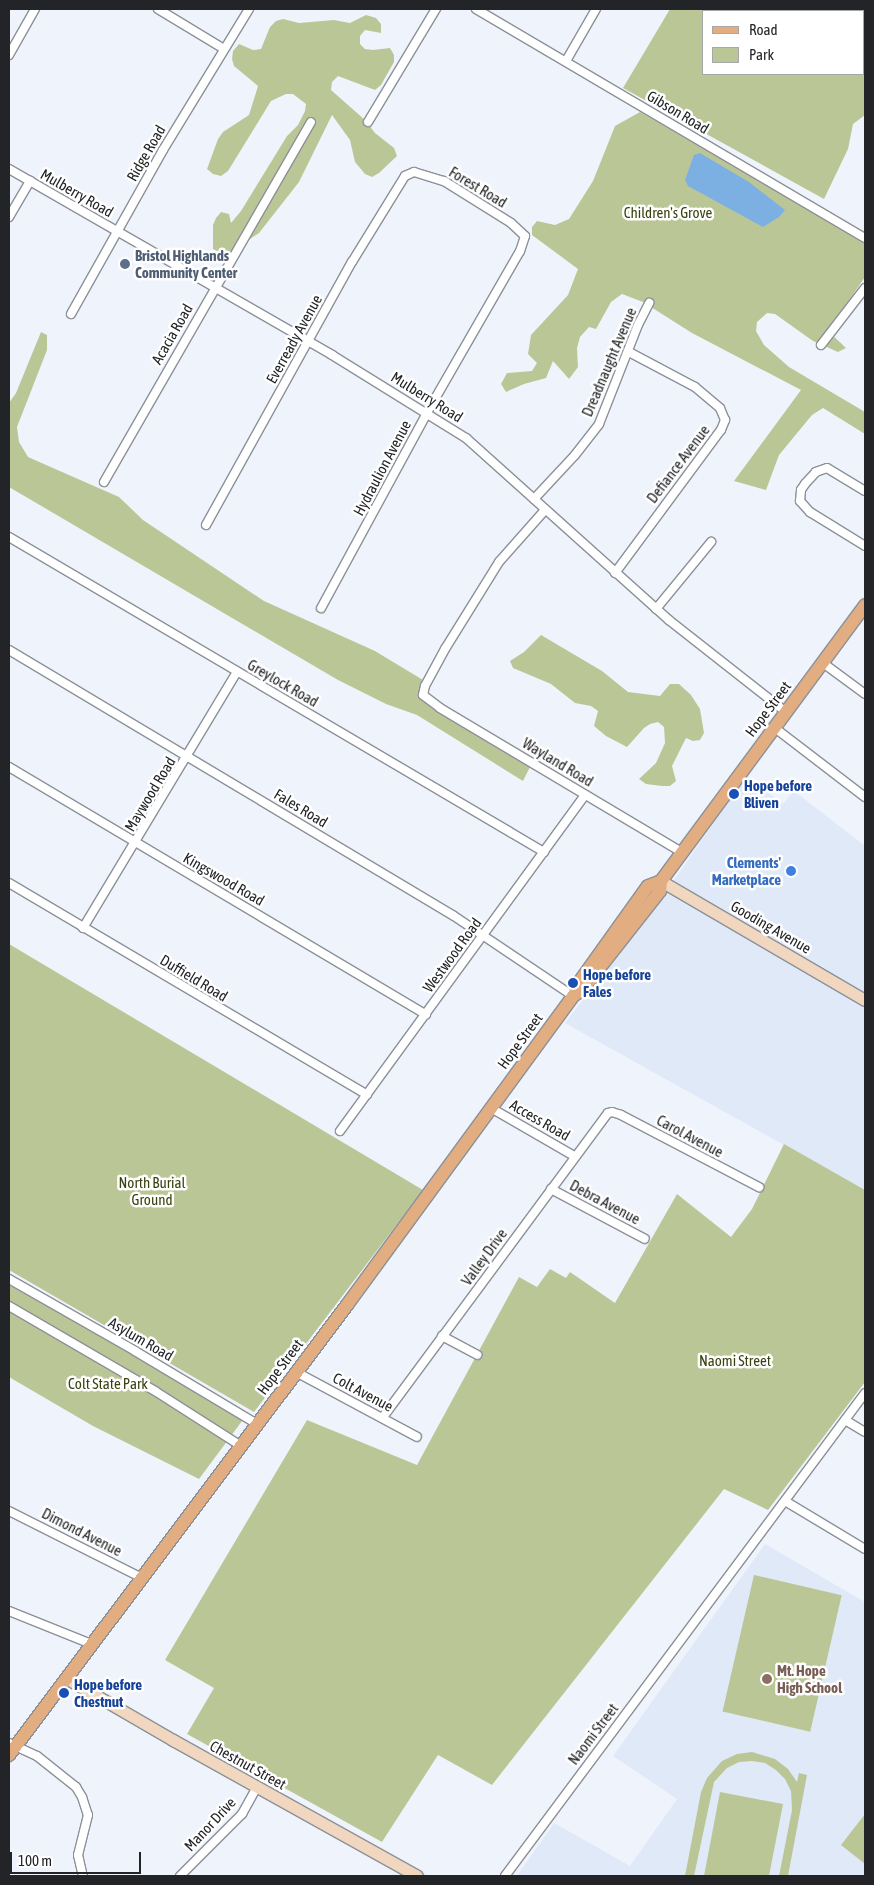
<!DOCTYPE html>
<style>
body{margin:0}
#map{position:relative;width:874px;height:1885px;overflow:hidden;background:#eff4fc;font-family:"Asap Condensed",sans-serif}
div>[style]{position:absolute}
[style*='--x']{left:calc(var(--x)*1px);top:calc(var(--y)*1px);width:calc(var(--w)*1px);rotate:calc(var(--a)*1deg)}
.built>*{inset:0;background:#dfe9f7}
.green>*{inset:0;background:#bbc697;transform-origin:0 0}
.water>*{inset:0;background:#7cb0e3}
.roads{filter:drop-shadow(1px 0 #8c9198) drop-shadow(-1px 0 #8c9198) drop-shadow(0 1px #8c9198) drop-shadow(0 -1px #8c9198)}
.street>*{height:8px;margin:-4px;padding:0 4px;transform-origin:4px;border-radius:4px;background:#fff}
.secondary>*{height:11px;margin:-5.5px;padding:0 5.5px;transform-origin:5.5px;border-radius:5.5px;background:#f1d6c0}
.primary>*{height:12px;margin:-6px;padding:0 6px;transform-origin:6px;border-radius:6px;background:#e3ad82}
.dots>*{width:14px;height:14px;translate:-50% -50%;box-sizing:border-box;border:2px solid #fff;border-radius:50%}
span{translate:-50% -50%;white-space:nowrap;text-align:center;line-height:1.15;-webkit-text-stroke:5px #fff;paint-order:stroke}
.street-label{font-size:15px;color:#222427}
.park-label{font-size:15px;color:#3a430f}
.service-label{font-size:15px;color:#4e5e75;font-weight:700}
.left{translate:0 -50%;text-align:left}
.transit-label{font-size:15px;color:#164399;font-weight:700}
.shop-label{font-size:15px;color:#366cbe;font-weight:700}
.right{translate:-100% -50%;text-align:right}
.education-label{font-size:15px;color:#785e54;font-weight:700}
.frame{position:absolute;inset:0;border:10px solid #222427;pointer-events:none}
.legend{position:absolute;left:702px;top:10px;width:162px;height:65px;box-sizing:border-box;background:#fff;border:1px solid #a7a7a9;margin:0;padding:6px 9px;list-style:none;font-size:15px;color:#222427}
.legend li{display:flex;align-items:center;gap:10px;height:25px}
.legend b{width:25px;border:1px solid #a7a7a9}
.scale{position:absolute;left:10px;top:1852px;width:131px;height:22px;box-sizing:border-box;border:2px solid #222427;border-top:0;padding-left:6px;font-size:15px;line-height:18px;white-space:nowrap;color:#222427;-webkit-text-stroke:4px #fff;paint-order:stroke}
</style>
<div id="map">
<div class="built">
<i style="clip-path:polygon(746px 775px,783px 804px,794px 791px,865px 846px,865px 1190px,565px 1023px,662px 898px)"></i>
<i style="clip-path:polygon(765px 1544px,865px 1602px,865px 1876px,517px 1876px,554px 1823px,630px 1866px,677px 1799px,613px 1756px)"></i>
</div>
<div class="green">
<i style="clip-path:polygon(evenodd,670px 9px,865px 9px,865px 115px,853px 124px,848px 149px,824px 199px,623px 88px,670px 9px,703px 11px,863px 11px,863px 74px,703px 74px,703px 11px)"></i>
<i style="clip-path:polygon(366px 15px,376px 18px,381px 24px,381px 33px,365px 30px,360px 36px,360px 44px,365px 49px,373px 50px,390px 48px,394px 55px,394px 62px,381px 85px,375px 90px,338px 76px,332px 82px,331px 90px,365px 120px,375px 133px,394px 148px,397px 156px,379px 173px,372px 177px,365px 174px,355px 162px,350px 140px,332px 115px,299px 182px,259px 233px,229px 253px,221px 253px,213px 249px,213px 225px,216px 218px,221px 212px,229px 214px,231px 223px,241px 211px,287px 136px,298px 125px,305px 111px,306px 104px,293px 94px,286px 94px,271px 101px,228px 171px,221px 176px,213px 174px,207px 169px,218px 139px,223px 132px,249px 115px,258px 86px,234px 66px,232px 59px,233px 51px,239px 44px,253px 50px,261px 49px,270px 27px,276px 21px,283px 19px,299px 23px,334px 20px,350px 23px)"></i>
<i style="clip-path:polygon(640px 112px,865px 240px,865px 277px,828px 331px,846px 348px,838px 352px,813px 341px,775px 314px,767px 313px,757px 322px,756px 331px,764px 345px,789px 367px,865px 412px,865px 434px,823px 408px,812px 415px,779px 455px,766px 490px,734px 481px,801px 390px,692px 333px,643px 302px,622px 294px,611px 302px,596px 329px,589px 327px,580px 337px,577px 348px,578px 367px,569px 379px,553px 361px,546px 378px,524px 384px,506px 392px,501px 384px,507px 373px,532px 371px,537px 363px,528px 354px,531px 335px,568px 295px,578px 269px,532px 235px,532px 227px,537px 221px,555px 225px,569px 219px,593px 181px,615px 126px)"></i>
<i style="clip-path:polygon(41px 332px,47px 335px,47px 350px,17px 427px,19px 442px,28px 457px,119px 497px,143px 520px,264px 601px,375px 651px,423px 680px,418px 697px,531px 765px,523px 781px,417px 715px,386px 704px,338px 680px,9px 487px,9px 403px,16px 393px)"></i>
<i style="clip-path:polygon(541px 635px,602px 671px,628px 692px,660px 696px,670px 684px,679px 684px,691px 695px,700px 709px,704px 733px,700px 740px,693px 741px,686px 738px,672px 766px,676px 781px,670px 786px,662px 786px,646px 784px,639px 779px,656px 763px,665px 743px,664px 727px,658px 722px,650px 724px,644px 728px,627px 747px,606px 736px,594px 726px,598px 711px,591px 706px,575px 703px,551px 684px,513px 668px,510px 661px,524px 652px)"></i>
<i style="clip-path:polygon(9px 944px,423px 1190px,254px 1412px,9px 1270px)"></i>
<i style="clip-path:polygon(784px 1144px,865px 1190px,865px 1382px,768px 1510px,724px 1489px,492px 1785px,438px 1755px,382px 1842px,187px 1734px,214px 1688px,165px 1660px,307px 1420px,417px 1465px,519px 1277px,537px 1287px,550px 1269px,566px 1278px,570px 1272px,615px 1303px,677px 1194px,731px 1237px,752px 1209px)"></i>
<i style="clip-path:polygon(9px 1280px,248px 1413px,199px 1479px,93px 1426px,9px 1377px)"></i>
<i style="left:754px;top:1575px;width:90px;height:140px;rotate:13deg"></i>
<i style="clip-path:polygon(752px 1752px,775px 1759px,788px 1769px,797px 1782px,799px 1773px,807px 1775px,788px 1876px,779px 1876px,792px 1810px,791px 1791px,785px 1779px,776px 1770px,765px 1763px,752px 1761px,739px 1762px,727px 1768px,714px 1782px,694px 1876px,685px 1876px,701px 1792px,707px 1778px,722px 1761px,737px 1754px)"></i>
<i style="clip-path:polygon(720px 1792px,783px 1804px,769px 1876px,704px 1876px)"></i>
<i style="clip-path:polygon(865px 1814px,865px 1864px,841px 1845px)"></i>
</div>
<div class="water">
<i style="clip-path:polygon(700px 153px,749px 182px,785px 210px,779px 217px,763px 227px,688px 186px,685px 180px,694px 155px)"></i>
</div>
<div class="roads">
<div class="street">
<i style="--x:158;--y:9;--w:77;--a:31.2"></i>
<i style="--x:476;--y:9;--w:451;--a:30.5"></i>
<i style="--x:9;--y:55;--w:53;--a:-60.5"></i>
<i style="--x:566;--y:61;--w:60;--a:-60"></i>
<i style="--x:368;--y:122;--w:132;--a:-59"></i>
<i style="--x:9;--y:169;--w:373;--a:29.9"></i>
<i style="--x:332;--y:355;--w:158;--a:31.8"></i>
<i style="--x:466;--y:438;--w:273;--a:41.9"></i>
<i style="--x:669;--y:620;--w:149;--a:38.2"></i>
<i style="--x:9;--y:217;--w:42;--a:-59.7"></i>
<i style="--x:71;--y:314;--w:188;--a:-60.7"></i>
<i style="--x:163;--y:150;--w:165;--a:-58.6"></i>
<i style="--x:821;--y:345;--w:72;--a:-52.3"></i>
<i style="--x:104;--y:482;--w:415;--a:-60.1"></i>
<i style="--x:865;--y:491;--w:44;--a:-148.8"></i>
<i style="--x:827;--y:468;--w:12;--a:160"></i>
<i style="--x:816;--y:472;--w:16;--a:133"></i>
<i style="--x:805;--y:484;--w:7;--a:124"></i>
<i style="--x:801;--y:490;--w:11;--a:95"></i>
<i style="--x:800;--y:501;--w:15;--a:48"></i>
<i style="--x:810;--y:512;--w:65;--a:31.7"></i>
<i style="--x:534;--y:499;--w:60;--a:-47"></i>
<i style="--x:575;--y:455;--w:39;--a:-52"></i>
<i style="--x:599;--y:424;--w:106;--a:-68.5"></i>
<i style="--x:638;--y:325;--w:25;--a:-63"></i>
<i style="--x:545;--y:510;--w:69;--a:131.5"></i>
<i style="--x:499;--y:562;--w:102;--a:121.8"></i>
<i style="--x:445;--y:649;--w:42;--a:118.4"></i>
<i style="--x:425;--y:686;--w:9;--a:103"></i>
<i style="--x:423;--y:695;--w:21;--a:37"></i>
<i style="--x:440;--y:708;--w:282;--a:30.8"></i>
<i style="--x:206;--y:525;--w:301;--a:-61"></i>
<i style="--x:352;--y:262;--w:101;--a:-58.4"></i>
<i style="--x:405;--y:176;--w:10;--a:-24"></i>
<i style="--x:414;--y:172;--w:31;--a:17"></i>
<i style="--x:444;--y:181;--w:79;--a:32.1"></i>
<i style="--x:511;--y:223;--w:19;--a:43"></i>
<i style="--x:525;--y:236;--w:16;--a:108"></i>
<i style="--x:520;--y:251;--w:187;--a:119.9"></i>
<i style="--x:427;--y:413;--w:222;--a:118.5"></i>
<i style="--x:9;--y:537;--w:621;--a:30.49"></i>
<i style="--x:615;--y:573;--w:178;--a:-53.5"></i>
<i style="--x:721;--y:430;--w:11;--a:-68"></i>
<i style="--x:725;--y:420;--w:13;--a:-113"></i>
<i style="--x:720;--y:408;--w:33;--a:-140"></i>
<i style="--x:695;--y:387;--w:75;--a:-152.1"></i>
<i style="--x:656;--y:609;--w:87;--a:-50.6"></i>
<i style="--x:9;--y:650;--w:518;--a:30.87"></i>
<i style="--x:454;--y:916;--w:143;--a:33.9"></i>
<i style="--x:823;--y:663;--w:52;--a:36.4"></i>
<i style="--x:775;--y:728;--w:113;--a:37.5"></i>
<i style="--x:9;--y:767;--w:485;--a:30.7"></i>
<i style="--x:9;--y:883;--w:416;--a:30.6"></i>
<i style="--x:83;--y:928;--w:299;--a:-59"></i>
<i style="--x:491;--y:1108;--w:96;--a:30"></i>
<i style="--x:340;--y:1131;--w:416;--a:-53.9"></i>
<i style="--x:551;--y:1189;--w:106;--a:28"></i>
<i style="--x:9;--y:1279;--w:145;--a:29.7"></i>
<i style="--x:135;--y:1351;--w:142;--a:30.9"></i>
<i style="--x:9;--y:1306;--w:169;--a:30.2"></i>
<i style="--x:155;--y:1391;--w:102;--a:32.6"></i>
<i style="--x:442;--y:1336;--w:40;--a:28"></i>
<i style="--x:296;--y:1372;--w:137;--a:28.2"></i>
<i style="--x:383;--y:1417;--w:378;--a:-53.5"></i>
<i style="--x:608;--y:1113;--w:4;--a:-14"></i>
<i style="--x:612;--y:1112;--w:9;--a:18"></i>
<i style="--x:621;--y:1115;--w:156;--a:27.6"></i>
<i style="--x:845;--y:1420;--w:23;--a:31"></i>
<i style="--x:785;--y:1501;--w:93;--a:31"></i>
<i style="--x:9;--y:1511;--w:149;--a:26.7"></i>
<i style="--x:9;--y:1611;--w:88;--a:21.9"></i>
<i style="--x:9;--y:1743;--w:31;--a:25"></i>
<i style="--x:37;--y:1756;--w:50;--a:38.5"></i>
<i style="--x:76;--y:1787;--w:12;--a:59"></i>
<i style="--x:82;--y:1797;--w:19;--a:72"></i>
<i style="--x:88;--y:1815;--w:41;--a:104"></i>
<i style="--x:78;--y:1855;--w:22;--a:77"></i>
<i style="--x:180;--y:1876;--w:88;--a:-45"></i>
<i style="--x:242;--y:1814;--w:31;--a:-61"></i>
<i style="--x:505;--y:1876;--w:602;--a:-53.3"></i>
</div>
<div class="secondary">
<i style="--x:661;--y:881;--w:236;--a:30.3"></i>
<i style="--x:66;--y:1678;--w:124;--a:30.1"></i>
<i style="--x:173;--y:1740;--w:279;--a:29.1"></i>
</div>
<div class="primary">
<i style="--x:575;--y:988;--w:125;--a:-54.4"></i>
<i style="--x:648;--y:886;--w:14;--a:-21"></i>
<i style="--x:9;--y:1755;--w:563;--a:-53.09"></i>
<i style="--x:347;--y:1305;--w:383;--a:-53.8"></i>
<i style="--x:573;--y:996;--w:11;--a:-34"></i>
<i style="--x:582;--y:990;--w:126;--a:-51.8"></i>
<i style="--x:660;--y:891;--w:10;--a:-84"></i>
<i style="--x:661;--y:881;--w:343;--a:-53.5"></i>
</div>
</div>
<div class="dots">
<i style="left:125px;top:264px;background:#5c6f8a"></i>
<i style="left:734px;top:794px;background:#1a4fb4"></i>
<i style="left:791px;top:871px;background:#3f7fe0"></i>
<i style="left:573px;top:983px;background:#1a4fb4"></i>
<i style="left:767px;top:1679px;background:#8d6e63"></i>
<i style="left:64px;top:1693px;background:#1a4fb4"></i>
</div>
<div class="street-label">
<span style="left:678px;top:112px;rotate:31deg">Gibson Road</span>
<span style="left:146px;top:153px;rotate:-60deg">Ridge Road</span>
<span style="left:478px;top:187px;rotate:31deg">Forest Road</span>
<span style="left:77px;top:193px;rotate:30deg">Mulberry Road</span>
<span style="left:172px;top:334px;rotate:-60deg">Acacia Road</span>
<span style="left:294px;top:339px;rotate:-61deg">Everready Avenue</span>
<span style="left:609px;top:362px;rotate:-67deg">Dreadnaught Avenue</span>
<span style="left:427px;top:397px;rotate:32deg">Mulberry Road</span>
<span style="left:678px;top:464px;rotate:-53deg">Defiance Avenue</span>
<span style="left:382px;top:468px;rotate:-62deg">Hydraulion Avenue</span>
<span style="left:283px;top:683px;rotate:30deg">Greylock Road</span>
<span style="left:768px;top:709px;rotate:-53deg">Hope Street</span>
<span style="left:558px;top:762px;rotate:31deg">Wayland Road</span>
<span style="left:150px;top:794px;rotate:-59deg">Maywood Road</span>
<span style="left:301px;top:808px;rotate:31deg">Fales Road</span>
<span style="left:224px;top:879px;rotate:30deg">Kingswood Road</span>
<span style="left:771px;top:927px;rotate:30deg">Gooding Avenue</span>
<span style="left:452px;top:955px;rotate:-54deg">Westwood Road</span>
<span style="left:194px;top:978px;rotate:31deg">Duffield Road</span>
<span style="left:520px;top:1041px;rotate:-54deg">Hope Street</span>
<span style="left:540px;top:1120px;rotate:30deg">Access Road</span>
<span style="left:690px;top:1136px;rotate:28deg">Carol Avenue</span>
<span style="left:605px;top:1202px;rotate:28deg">Debra Avenue</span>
<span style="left:484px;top:1257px;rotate:-54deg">Valley Drive</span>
<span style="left:141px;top:1339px;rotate:30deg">Asylum Road</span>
<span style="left:280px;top:1367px;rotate:-53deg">Hope Street</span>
<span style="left:363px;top:1392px;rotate:28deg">Colt Avenue</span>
<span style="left:82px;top:1532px;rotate:27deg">Dimond Avenue</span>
<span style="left:593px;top:1734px;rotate:-53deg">Naomi Street</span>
<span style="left:248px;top:1765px;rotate:29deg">Chestnut Street</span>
<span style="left:210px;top:1824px;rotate:-47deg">Manor Drive</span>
</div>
<div class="park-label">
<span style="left:668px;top:213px">Children's Grove</span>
<span style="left:152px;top:1191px">North Burial<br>Ground</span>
<span style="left:735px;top:1361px">Naomi Street</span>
<span style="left:108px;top:1384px">Colt State Park</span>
</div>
<div class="service-label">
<span class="left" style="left:135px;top:264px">Bristol Highlands<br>Community Center</span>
</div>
<div class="transit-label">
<span class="left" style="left:744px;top:794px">Hope before<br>Bliven</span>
<span class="left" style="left:583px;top:983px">Hope before<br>Fales</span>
<span class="left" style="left:74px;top:1693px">Hope before<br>Chestnut</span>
</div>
<div class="shop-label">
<span class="right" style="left:781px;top:871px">Clements'<br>Marketplace</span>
</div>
<div class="education-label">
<span class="left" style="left:777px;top:1679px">Mt. Hope<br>High School</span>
</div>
<div class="frame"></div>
<ul class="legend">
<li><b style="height:6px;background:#e3ad82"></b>Road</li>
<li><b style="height:14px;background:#bbc697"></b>Park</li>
</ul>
<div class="scale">100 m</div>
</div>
